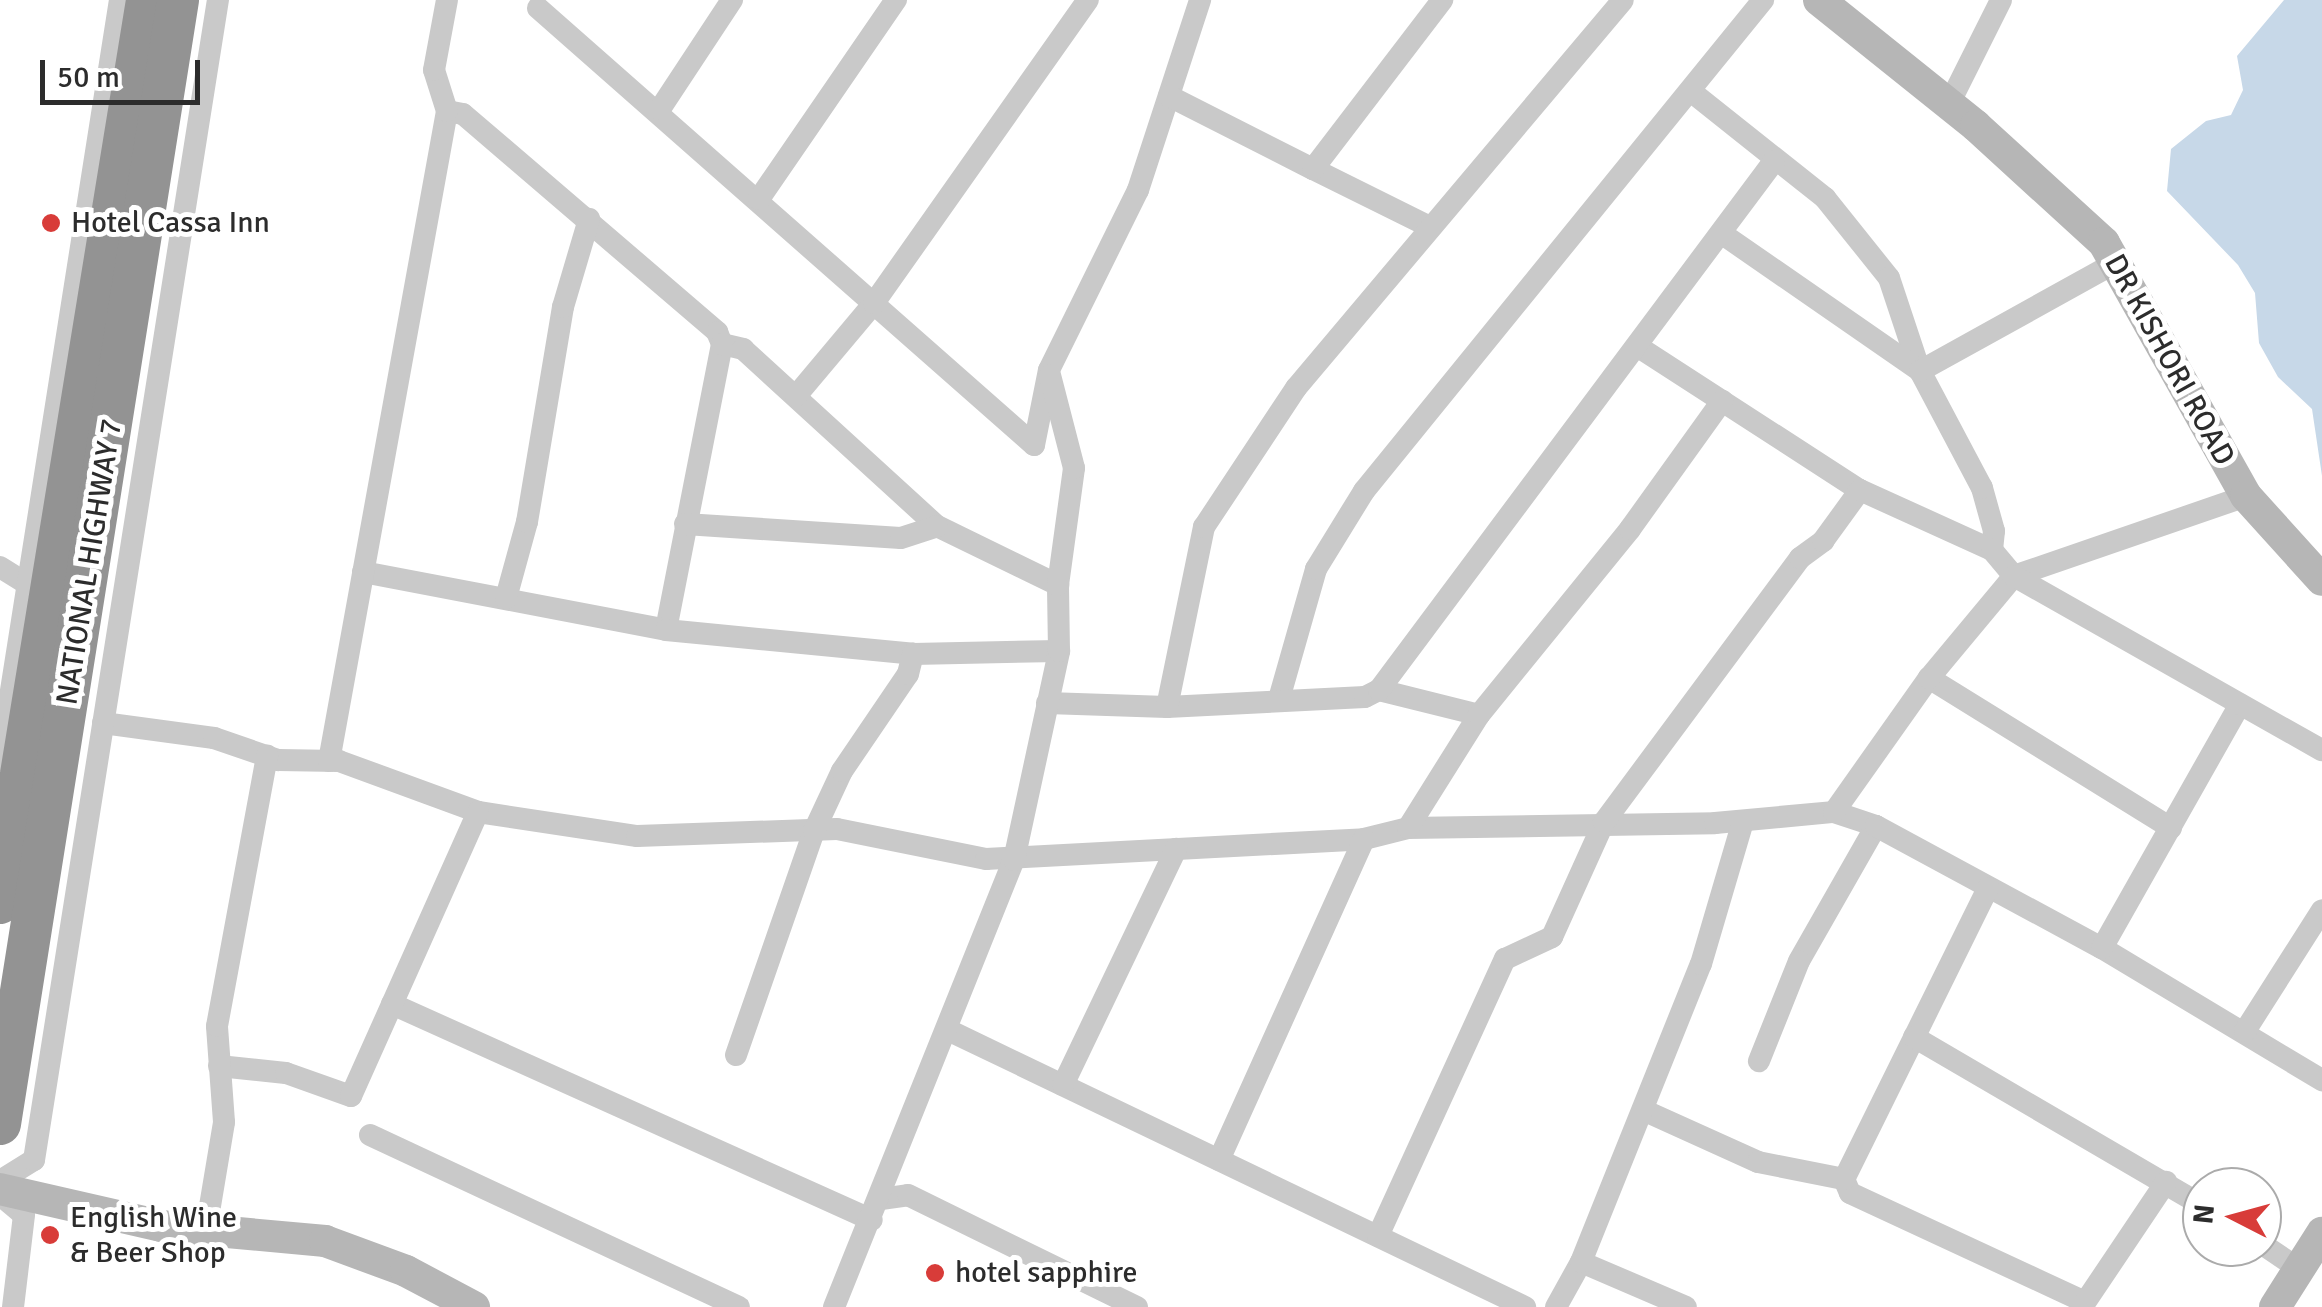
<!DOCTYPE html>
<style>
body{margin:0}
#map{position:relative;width:2322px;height:1307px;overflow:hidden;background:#fff;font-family:Signika,sans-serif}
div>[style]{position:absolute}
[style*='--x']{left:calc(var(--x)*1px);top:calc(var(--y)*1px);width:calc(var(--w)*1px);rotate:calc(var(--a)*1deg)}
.water>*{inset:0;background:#c7d8e8}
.street>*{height:22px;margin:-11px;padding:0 11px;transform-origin:11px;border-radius:11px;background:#c9c9c9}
.secondary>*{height:32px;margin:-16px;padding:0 16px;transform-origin:16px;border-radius:16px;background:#b6b6b6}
.highway>*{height:42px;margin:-21px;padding:0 21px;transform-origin:21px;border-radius:21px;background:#939393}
.dots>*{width:28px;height:28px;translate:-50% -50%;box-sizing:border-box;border:5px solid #fff;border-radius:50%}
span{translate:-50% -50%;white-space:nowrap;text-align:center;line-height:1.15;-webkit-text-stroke:10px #fff;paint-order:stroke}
.poi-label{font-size:30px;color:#2c2c2c}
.left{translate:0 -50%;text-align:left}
.street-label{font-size:30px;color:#2c2c2c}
.north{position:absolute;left:2182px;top:1167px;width:100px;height:100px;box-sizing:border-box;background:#fff;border:2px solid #ababab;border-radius:50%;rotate:276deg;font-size:28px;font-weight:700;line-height:40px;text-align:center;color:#2c2c2c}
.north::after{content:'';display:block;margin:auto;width:35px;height:45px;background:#d83c39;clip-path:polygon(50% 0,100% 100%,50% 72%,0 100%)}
.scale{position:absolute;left:40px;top:60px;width:160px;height:45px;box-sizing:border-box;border:5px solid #2c2c2c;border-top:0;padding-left:12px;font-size:30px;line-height:35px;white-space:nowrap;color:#2c2c2c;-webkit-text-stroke:8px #fff;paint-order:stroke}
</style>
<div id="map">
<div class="water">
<i style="clip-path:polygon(2284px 0,2322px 0,2322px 476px,2312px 409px,2278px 377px,2259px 343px,2255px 293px,2238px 265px,2167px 191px,2171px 149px,2206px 121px,2231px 115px,2243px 90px,2237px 56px)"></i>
</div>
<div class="street">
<i style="--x:538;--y:8;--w:661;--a:41.38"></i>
<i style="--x:1034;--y:445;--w:76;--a:-78.7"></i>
<i style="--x:1049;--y:370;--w:201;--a:-63.7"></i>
<i style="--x:1138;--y:190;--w:200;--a:-71.9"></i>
<i style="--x:1693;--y:93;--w:169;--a:38.5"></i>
<i style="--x:1825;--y:198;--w:102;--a:51.3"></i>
<i style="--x:1889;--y:278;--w:98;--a:71.6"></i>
<i style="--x:1169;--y:96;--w:161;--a:26.9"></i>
<i style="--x:1949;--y:104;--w:116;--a:-63.4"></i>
<i style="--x:660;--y:109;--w:131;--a:-56.6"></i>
<i style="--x:447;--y:111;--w:16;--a:11"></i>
<i style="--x:463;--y:114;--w:335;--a:40.6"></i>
<i style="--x:717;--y:332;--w:13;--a:67"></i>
<i style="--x:722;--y:344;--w:291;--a:101.1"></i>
<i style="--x:759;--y:199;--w:242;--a:-55.5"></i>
<i style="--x:1428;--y:226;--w:128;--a:-153.6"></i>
<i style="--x:1313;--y:169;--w:213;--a:-52.6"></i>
<i style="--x:1721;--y:233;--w:242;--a:34.7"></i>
<i style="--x:722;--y:344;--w:22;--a:13"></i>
<i style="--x:743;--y:349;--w:263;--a:42.4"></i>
<i style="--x:937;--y:526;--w:135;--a:26"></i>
<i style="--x:1637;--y:346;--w:265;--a:32.9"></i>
<i style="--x:796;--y:396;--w:121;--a:-50"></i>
<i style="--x:874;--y:303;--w:371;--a:-54.8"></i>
<i style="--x:685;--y:524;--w:216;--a:3.7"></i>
<i style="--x:901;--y:538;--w:38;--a:-18"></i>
<i style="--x:1992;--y:550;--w:19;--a:-84"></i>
<i style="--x:1994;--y:531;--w:45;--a:-105.6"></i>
<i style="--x:1982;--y:488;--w:132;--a:-117.9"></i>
<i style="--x:1920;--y:371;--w:223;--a:-29"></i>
<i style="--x:0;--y:567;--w:34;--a:32"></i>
<i style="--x:363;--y:572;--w:309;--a:10.8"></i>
<i style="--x:666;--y:630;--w:248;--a:5.5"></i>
<i style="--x:913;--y:654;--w:146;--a:-1.2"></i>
<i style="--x:506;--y:598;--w:79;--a:-74.6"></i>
<i style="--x:527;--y:522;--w:218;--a:-80.5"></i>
<i style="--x:563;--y:307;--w:92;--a:-73.5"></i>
<i style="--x:1379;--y:690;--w:103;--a:14"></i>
<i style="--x:1279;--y:699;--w:135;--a:-74.1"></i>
<i style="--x:1316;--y:569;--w:92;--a:-58.4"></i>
<i style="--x:1364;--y:491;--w:633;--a:-50.9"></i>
<i style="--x:1047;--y:703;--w:120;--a:1.9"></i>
<i style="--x:1167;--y:707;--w:198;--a:-2.9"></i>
<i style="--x:1365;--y:697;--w:16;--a:-27"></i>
<i style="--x:1379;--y:690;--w:660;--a:-53.25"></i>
<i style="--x:1167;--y:707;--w:184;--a:-78.4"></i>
<i style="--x:1204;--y:527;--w:167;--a:-56.5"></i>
<i style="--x:1296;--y:388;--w:507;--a:-49.88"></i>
<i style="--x:103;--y:723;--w:112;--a:7.7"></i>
<i style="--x:214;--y:738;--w:68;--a:19"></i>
<i style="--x:278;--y:760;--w:61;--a:0.9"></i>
<i style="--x:339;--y:761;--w:148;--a:20.1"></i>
<i style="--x:478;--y:812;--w:161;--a:8.6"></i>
<i style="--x:637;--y:836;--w:200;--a:-2"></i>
<i style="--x:837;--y:829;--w:152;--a:11.4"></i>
<i style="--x:986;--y:859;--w:379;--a:-3"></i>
<i style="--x:1364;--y:839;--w:45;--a:-14"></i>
<i style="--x:1408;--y:828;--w:307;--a:-0.9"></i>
<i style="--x:1715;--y:823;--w:120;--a:-5.3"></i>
<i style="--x:1834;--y:812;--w:44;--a:18.4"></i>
<i style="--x:1876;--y:826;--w:155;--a:119.7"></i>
<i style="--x:1799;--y:961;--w:108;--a:111.8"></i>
<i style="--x:0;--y:760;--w:769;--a:-81.03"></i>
<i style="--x:329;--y:761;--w:661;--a:-79.71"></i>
<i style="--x:447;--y:111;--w:43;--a:-107.6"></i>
<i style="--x:434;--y:70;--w:71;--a:-79.5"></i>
<i style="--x:1834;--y:812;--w:164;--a:-54.7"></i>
<i style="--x:1876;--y:826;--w:257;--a:28.4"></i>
<i style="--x:2102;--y:948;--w:257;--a:31"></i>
<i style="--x:1408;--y:828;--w:133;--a:-57.9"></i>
<i style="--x:1479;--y:715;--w:240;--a:-50.9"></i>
<i style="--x:1630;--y:529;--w:158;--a:-54.3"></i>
<i style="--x:2171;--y:828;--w:285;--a:-148.2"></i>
<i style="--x:1929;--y:678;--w:133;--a:-50.2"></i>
<i style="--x:2014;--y:576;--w:245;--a:-19"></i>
<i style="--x:1988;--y:888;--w:325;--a:116.3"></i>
<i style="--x:1844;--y:1179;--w:15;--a:67"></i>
<i style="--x:1850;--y:1193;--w:259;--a:24.9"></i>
<i style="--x:2102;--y:948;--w:280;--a:-60.5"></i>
<i style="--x:392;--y:1004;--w:526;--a:24.23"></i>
<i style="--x:950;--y:1031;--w:638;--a:25.64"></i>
<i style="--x:2245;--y:1031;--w:143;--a:-57.5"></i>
<i style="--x:1914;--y:1037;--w:333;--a:30.3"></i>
<i style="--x:736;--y:1055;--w:237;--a:-70.8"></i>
<i style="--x:814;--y:831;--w:66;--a:-65"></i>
<i style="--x:842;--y:771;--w:117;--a:-55.8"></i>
<i style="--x:908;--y:674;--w:21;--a:-76"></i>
<i style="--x:219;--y:1066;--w:67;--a:6"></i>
<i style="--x:286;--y:1073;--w:69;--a:19.5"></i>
<i style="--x:351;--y:1096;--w:311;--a:-65.9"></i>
<i style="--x:1063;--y:1085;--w:262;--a:-64.4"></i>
<i style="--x:1643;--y:1110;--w:126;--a:24.3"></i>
<i style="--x:1758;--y:1162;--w:88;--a:11.2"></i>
<i style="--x:370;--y:1135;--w:407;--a:25"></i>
<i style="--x:1219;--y:1160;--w:352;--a:-65.7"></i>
<i style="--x:0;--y:1181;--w:40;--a:-32"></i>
<i style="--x:34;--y:1160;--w:1175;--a:-80.99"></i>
<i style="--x:0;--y:1195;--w:31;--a:40"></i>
<i style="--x:24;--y:1215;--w:93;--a:96.8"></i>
<i style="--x:881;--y:1199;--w:27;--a:-8"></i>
<i style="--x:908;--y:1195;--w:255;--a:26.1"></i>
<i style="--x:206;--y:1230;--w:109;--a:-80.5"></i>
<i style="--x:224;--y:1122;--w:96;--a:-94.2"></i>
<i style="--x:217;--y:1026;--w:275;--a:-79.5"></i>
<i style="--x:1378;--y:1236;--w:305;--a:-65.4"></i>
<i style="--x:1505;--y:959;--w:52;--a:-25.1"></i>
<i style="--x:1552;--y:937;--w:126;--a:-65.7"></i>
<i style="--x:1604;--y:822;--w:329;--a:-53.4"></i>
<i style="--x:1800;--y:558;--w:29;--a:-36"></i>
<i style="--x:1823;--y:541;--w:63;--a:-54"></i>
<i style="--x:1860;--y:490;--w:145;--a:24.4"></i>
<i style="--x:1992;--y:550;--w:34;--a:50"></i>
<i style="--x:2014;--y:576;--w:354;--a:29.5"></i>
<i style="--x:2262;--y:1244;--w:45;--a:34"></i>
<i style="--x:1581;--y:1262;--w:114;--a:23.2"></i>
<i style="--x:834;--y:1307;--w:482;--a:-68.1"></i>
<i style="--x:1014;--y:860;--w:214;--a:-77.8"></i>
<i style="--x:1059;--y:651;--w:66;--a:-90.9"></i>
<i style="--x:1058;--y:585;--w:118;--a:-82.2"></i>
<i style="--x:1074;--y:468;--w:96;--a:-104.5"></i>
<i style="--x:1556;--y:1307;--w:51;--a:-60.9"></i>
<i style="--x:1581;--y:1262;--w:321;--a:-68.1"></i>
<i style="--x:1701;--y:964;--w:149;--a:-73.6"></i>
<i style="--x:2082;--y:1307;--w:151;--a:-56.1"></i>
</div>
<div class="secondary">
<i style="--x:1819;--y:0;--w:201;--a:38.7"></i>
<i style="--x:1976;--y:126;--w:173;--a:42.4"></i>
<i style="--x:2104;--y:243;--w:290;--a:60.7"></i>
<i style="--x:2246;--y:496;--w:113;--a:47.9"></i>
<i style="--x:0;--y:1189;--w:165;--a:12.9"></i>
<i style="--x:161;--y:1226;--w:165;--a:5.2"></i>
<i style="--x:325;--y:1241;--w:86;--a:20.3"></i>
<i style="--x:406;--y:1271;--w:77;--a:27.9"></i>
<i style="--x:2275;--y:1307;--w:88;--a:-57.6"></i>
</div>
<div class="highway">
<i style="--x:0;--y:903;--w:915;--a:-80.75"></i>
<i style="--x:0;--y:1124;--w:1138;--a:-81"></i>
</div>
<div class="dots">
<i style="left:51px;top:223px;background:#d83c39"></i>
<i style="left:50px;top:1235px;background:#d83c39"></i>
<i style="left:935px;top:1273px;background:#d83c39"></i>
</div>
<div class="poi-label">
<span class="left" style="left:71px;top:223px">Hotel Cassa Inn</span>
<span class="left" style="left:70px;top:1235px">English Wine<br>&amp; Beer Shop</span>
<span class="left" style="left:955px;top:1273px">hotel sapphire</span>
</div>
<div class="street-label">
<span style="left:2169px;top:360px;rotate:61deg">DR KISHORI ROAD</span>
<span style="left:90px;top:562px;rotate:-81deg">NATIONAL HIGHWAY 7</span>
</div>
<div class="north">N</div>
<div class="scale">50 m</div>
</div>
